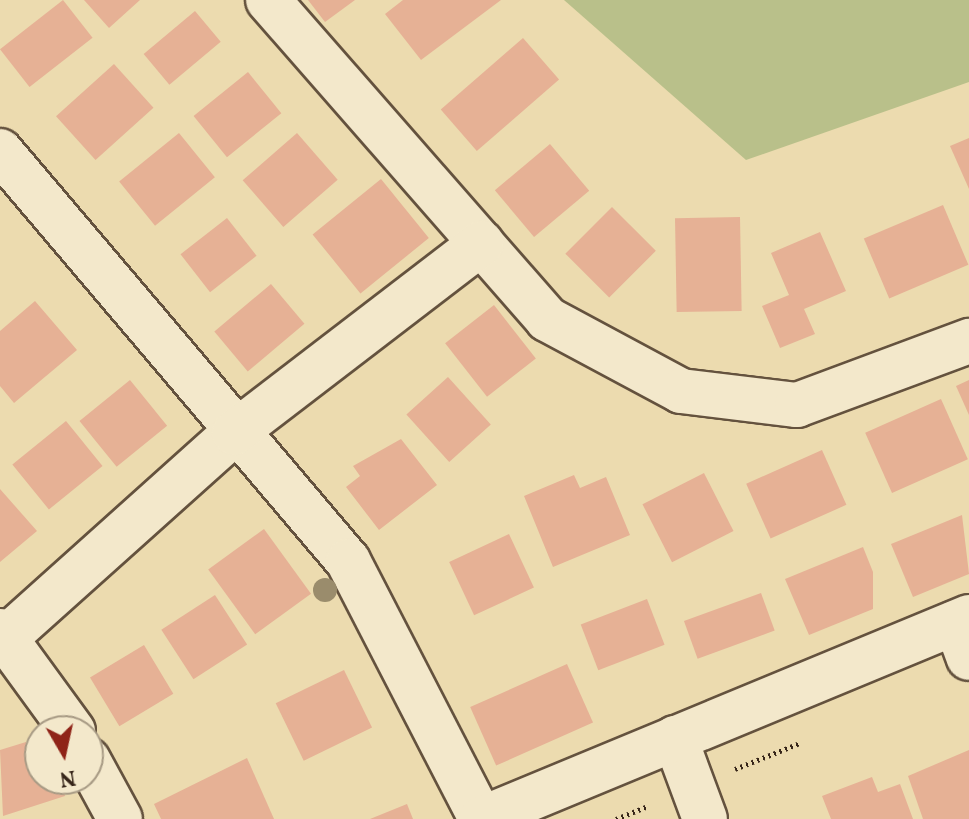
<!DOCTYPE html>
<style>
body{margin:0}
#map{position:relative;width:969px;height:819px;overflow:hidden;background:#ecdbaf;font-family:Vollkorn,serif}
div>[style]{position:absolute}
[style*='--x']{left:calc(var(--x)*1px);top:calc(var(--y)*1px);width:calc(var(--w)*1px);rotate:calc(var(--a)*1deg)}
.green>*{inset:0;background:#b9c08a}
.building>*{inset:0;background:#e6b195;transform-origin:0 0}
.path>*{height:5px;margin-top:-2.5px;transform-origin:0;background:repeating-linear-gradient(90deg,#362519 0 2px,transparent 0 6px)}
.roads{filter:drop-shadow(2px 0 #64523e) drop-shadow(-2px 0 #64523e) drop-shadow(0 2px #64523e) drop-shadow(0 -2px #64523e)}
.minor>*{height:44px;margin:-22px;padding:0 22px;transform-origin:22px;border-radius:22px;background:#f3e8cb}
.tertiary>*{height:44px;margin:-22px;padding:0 22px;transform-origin:22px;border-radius:22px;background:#f3e8cb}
.trees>*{width:24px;height:24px;margin:-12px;border-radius:50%;background:#9a8c6c}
span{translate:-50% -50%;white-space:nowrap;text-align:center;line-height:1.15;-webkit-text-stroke:6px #f3e8cb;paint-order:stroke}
.north{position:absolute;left:24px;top:715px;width:80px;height:80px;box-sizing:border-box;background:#f3e8cb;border:2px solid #a79a84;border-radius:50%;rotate:171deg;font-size:22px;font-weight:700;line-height:32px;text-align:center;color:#362519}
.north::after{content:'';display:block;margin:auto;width:28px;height:36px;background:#8f2418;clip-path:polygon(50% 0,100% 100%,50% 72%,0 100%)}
</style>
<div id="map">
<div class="green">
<i style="clip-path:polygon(564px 0,969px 0,969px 82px,746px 160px)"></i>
</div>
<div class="building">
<i style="left:63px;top:0;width:48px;height:80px;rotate:52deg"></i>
<i style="clip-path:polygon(84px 0,140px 0,109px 28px)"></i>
<i style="clip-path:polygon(308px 0,355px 0,325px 22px)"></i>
<i style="clip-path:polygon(403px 0,501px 0,421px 60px,385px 14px)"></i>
<i style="left:195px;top:11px;width:40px;height:67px;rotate:50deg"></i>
<i style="left:523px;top:38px;width:55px;height:109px;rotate:49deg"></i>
<i style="left:114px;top:64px;width:59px;height:78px;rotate:48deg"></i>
<i style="left:248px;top:72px;width:53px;height:70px;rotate:51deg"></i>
<i style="left:179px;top:133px;width:57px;height:77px;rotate:51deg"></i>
<i style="left:297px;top:133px;width:62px;height:72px;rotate:49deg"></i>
<i style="clip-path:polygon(969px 138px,969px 189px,950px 146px)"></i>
<i style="left:550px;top:144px;width:61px;height:72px;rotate:50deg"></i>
<i style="left:381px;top:179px;width:76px;height:88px;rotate:51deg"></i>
<i style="left:943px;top:205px;width:65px;height:86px;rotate:67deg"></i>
<i style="left:612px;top:207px;width:62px;height:66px;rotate:45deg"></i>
<i style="left:740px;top:217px;width:94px;height:65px;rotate:89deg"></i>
<i style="left:227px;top:218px;width:48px;height:59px;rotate:52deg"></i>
<i style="clip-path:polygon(820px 232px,846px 291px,804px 309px,815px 334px,780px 348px,762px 306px,789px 295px,771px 253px)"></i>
<i style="left:271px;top:284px;width:52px;height:74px;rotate:50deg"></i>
<i style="clip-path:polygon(35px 301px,77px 350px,14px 403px,0 386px,0 331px)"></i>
<i style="left:494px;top:305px;width:68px;height:62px;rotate:52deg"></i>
<i style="left:448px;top:377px;width:64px;height:56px;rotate:48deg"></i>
<i style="left:130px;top:380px;width:59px;height:65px;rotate:51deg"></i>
<i style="clip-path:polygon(969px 380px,969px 415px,956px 386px)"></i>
<i style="left:941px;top:399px;width:66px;height:83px;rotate:66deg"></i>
<i style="left:66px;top:421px;width:58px;height:69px;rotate:51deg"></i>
<i style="clip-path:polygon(401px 439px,437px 485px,379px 530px,346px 487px,360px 476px,353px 466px)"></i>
<i style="left:822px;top:450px;width:60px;height:83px;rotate:66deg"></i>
<i style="left:704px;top:473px;width:65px;height:69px;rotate:63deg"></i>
<i style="clip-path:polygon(574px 475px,580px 488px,606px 477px,630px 535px,553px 567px,524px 496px)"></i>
<i style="clip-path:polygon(0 489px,37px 531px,0 562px)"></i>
<i style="clip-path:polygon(962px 515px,969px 574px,913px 597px,891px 544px)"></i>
<i style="left:264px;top:529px;width:80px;height:69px;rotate:54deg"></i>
<i style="left:509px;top:534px;width:59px;height:66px;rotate:65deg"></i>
<i style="clip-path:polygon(863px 547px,873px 572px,873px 609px,809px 635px,785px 579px)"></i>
<i style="left:761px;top:593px;width:40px;height:82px;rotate:70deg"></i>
<i style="left:215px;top:595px;width:59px;height:64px;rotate:57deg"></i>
<i style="left:647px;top:599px;width:49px;height:71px;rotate:69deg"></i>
<i style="left:144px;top:645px;width:57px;height:63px;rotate:59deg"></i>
<i style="left:567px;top:664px;width:64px;height:106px;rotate:66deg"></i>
<i style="left:344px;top:670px;width:64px;height:76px;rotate:64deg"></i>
<i style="clip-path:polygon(26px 742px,33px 762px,40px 759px,40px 779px,60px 779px,65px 796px,3px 816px,0 750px)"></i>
<i style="clip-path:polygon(969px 750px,969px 819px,923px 819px,908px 776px)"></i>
<i style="clip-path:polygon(247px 758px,274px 819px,161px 819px,154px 804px)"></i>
<i style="clip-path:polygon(872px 777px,878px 792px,900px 784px,913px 819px,831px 819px,822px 796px)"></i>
<i style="clip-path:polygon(407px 804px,413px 819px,370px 819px)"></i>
</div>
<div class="path">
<i style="--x:735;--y:769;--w:70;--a:-21.8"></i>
<i style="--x:616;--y:819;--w:35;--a:-22"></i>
</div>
<div class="roads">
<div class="minor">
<i style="--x:268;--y:0;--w:424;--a:48.8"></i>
<i style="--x:547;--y:319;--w:152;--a:28.2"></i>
<i style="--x:681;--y:391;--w:117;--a:6.9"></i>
<i style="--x:797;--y:405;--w:184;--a:-20.4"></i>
<i style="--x:0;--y:151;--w:538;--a:49.68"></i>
<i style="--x:348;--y:561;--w:290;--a:62.7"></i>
<i style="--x:956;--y:623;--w:37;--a:70"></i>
<i style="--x:0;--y:631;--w:124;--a:53.9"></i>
<i style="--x:0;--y:643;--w:314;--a:-41.9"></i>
<i style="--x:234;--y:433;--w:312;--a:-37.5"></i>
<i style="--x:675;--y:738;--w:86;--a:69.7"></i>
<i style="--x:88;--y:760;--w:67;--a:61.5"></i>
</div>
<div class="tertiary">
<i style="--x:481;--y:819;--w:528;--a:-22.49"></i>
</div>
</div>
<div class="trees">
<i style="left:325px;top:590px"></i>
</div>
<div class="north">N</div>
</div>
